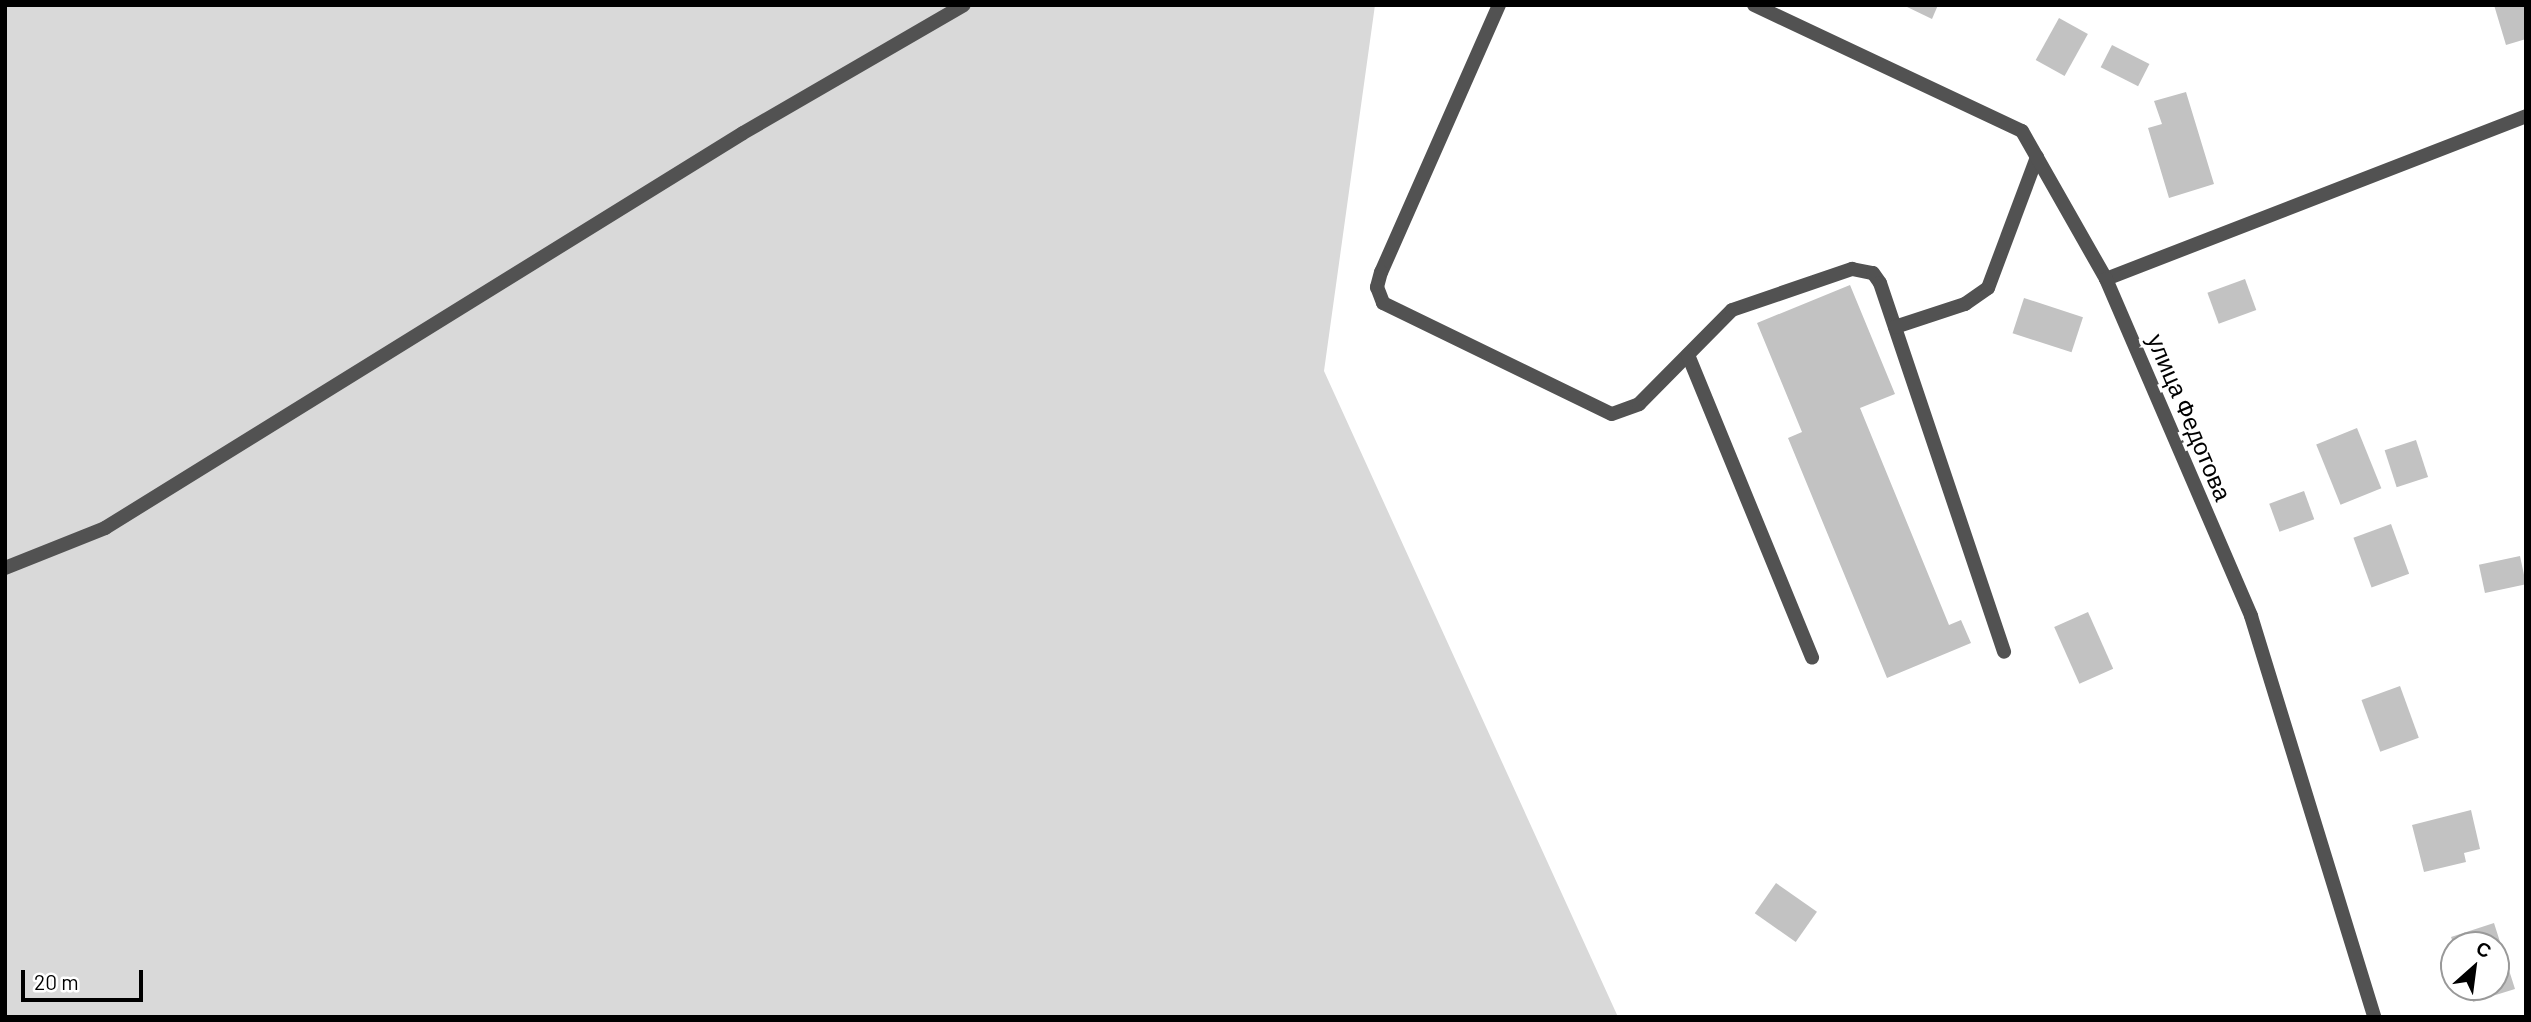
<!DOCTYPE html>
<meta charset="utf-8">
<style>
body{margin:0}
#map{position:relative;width:2531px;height:1022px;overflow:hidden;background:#fff;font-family:Barlow,sans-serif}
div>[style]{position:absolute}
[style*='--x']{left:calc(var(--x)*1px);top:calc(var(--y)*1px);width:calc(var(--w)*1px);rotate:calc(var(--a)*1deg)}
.green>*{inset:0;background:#d9d9d9}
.building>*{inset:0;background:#c2c2c2;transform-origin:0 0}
.lane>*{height:14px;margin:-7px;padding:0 7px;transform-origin:7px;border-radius:7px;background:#525252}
.street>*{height:14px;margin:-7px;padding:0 7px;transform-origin:7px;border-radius:7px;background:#525252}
span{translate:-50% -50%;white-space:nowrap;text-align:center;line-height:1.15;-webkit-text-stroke:7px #fff;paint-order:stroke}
.street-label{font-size:24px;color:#000}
.frame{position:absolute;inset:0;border:7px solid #000;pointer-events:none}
.north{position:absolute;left:2440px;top:931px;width:70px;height:70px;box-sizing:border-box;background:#fff;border:2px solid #999;border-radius:50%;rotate:28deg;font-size:19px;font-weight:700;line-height:28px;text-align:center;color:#000}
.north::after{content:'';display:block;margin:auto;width:24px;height:32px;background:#000;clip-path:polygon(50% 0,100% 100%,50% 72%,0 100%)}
.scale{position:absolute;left:21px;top:970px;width:122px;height:32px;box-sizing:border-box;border:4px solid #000;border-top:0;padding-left:9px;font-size:21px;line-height:24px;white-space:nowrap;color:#000;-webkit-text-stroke:5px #fff;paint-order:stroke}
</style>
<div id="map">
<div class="green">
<i style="clip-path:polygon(5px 5px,1375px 5px,1324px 371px,1618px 1017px,5px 1017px)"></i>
</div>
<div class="building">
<i style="clip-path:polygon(1903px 5px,1938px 5px,1932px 19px)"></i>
<i style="clip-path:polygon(2494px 5px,2526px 5px,2526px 39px,2506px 45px)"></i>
<i style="left:2059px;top:18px;width:33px;height:48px;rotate:29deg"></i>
<i style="left:2112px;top:45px;width:42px;height:25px;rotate:27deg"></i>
<i style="clip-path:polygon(2186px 92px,2214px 184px,2169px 198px,2148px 128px,2162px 124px,2154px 101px)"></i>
<i style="left:2245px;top:279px;width:33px;height:40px;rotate:70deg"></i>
<i style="clip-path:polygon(1850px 285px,1895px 394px,1860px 408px,1949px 625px,1961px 620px,1971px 643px,1887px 678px,1788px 438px,1802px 432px,1757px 323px)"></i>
<i style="left:2024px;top:298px;width:62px;height:37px;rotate:18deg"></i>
<i style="left:2357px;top:428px;width:65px;height:44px;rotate:68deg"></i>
<i style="left:2416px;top:440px;width:39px;height:33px;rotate:72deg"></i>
<i style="left:2304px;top:491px;width:30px;height:37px;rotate:70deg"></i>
<i style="left:2391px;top:524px;width:53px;height:40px;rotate:70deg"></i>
<i style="left:2520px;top:556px;width:29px;height:42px;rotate:78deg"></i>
<i style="left:2088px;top:612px;width:62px;height:37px;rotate:66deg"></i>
<i style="left:2400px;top:686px;width:55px;height:41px;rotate:70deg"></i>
<i style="clip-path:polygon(2471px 810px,2480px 849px,2464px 853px,2466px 862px,2424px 872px,2412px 825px)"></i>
<i style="left:1776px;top:883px;width:50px;height:37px;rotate:35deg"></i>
<i style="clip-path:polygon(2494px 923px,2515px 989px,2473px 1002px,2468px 987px,2496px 987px,2496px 945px,2454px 945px,2451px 937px)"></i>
</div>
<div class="lane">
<i style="--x:1499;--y:5;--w:292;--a:113.8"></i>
<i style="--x:1381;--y:272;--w:16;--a:105"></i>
<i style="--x:1377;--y:287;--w:17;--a:69"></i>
<i style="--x:1383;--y:303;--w:254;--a:25.9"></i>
<i style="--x:1612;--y:414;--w:29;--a:-20"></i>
<i style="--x:1639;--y:404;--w:132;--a:-45.3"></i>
<i style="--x:1732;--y:310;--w:127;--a:-18.9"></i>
<i style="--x:1852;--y:269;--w:21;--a:11"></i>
<i style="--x:1873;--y:273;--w:12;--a:55"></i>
<i style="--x:1880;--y:283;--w:389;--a:71.4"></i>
<i style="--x:2106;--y:279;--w:451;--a:-21.2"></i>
<i style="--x:1895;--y:327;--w:74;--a:-18.2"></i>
<i style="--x:1965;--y:304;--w:28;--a:-35"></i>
<i style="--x:1988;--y:288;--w:140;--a:-69.5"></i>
<i style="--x:1688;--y:355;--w:327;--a:67.7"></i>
</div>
<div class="street">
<i style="--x:1754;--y:5;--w:296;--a:25.2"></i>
<i style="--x:2022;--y:131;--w:170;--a:60.4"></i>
<i style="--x:2106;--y:279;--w:367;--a:66.7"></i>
<i style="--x:2251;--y:616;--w:419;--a:72.9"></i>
<i style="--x:5;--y:568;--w:108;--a:-21.8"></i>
<i style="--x:105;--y:528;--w:750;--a:-31.76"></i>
<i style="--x:743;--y:133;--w:255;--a:-30.1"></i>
</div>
<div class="street-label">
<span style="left:2190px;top:417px;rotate:67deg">улица Федотова</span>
</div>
<div class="frame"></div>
<div class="north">С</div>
<div class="scale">20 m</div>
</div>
